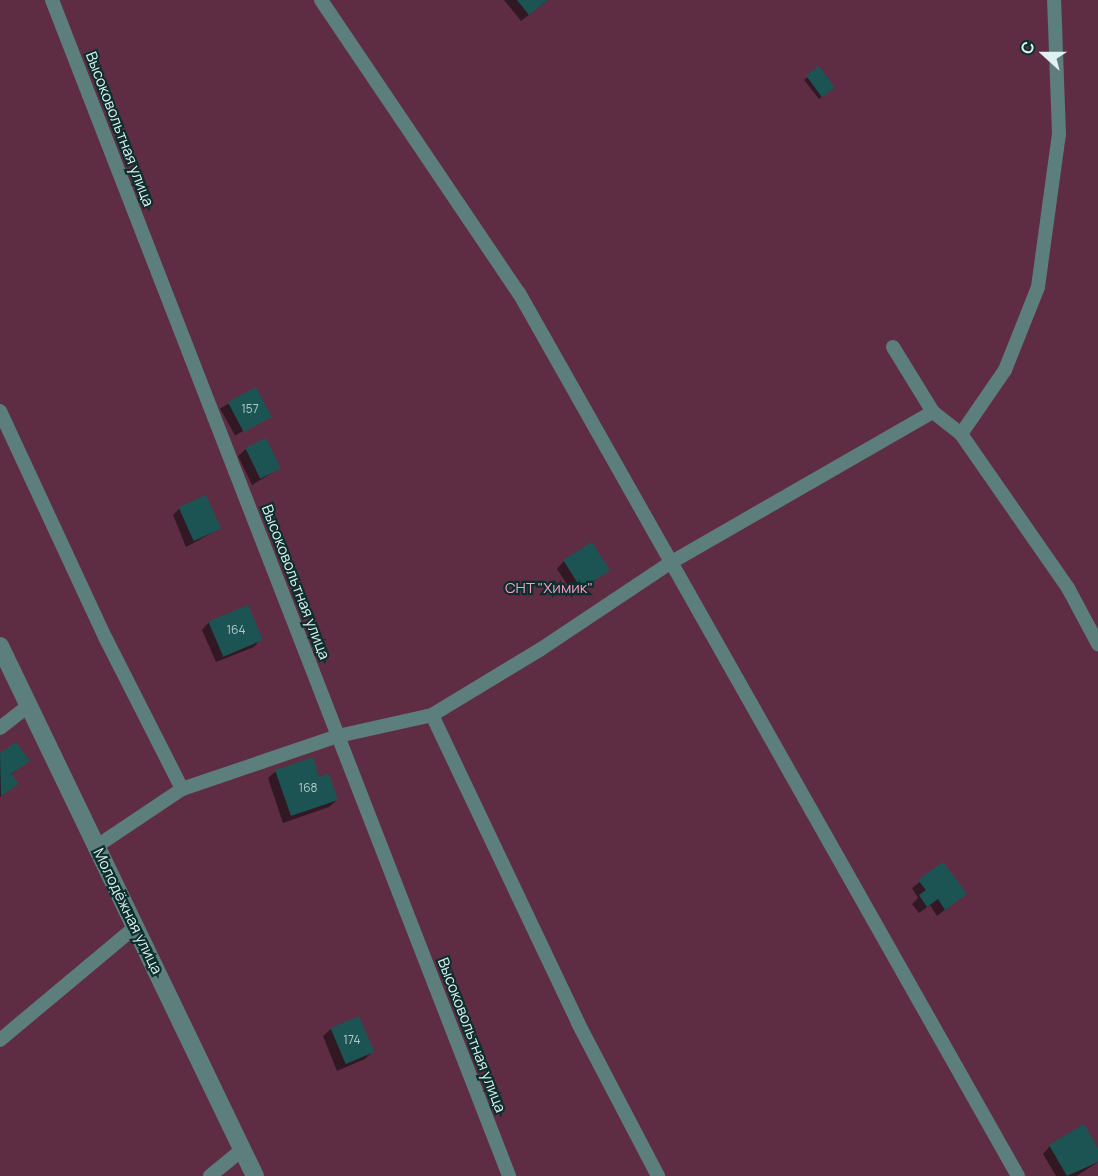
<!DOCTYPE html>
<meta charset="utf-8">
<style>
body{margin:0}
#map{position:relative;width:1098px;height:1176px;overflow:hidden;background:#183938;font-family:Manrope,sans-serif}
div>[style]{position:absolute}
[style*='--x']{left:calc(var(--x)*1px);top:calc(var(--y)*1px);width:calc(var(--w)*1px);rotate:calc(var(--a)*1deg)}
.green>*{inset:0;background:#5f2d43;transform-origin:0 0}
.shadow>*{inset:0;background:#0007;transform-origin:0 0}
.building>*{inset:0;background:#1c5453;transform-origin:0 0}
.lane>*{height:14px;margin:-7px;padding:0 7px;transform-origin:7px;border-radius:7px;background:#5c7f7d}
.street>*{height:18px;margin:-9px;padding:0 9px;transform-origin:9px;border-radius:9px;background:#5c7f7d}
span{translate:-50% -50%;white-space:nowrap;text-align:center;line-height:1.15;-webkit-text-stroke:4.5px #0c2f2e;paint-order:stroke}
.number-label{font-size:12px;color:#aecac9}
.number-label span{-webkit-text-stroke-width:0}
.street-label{font-size:15px;color:#dff1f0}
.park-label{font-size:15px;color:#fe9cc4}
.north{position:absolute;left:1014px;top:24px;width:60px;height:60px;-webkit-text-stroke:4px #0c2f2e;paint-order:stroke;rotate:291deg;font-size:16px;font-weight:700;line-height:24px;text-align:center;color:#dff1f0}
.north::after{content:'';display:block;margin:auto;width:21px;height:27px;background:#dff1f0;clip-path:polygon(50% 0,100% 100%,50% 72%,0 100%)}
</style>
<div id="map">
<div class="green">
<i style="left:0;top:0;width:1098px;height:1176px"></i>
</div>
<div class="shadow">
<i style="clip-path:polygon(504px 0,548px 0,521px 21px)"></i>
<i style="clip-path:polygon(818px 69px,830px 91px,819px 99px,804px 80px)"></i>
<i style="left:255px;top:389px;width:31px;height:40px;rotate:61deg"></i>
<i style="clip-path:polygon(246px 449px,279px 469px,252px 485px,238px 456px)"></i>
<i style="clip-path:polygon(180px 508px,219px 529px,186px 547px,173px 515px)"></i>
<i style="clip-path:polygon(564px 561px,608px 571px,574px 595px,557px 569px)"></i>
<i style="clip-path:polygon(209px 622px,261px 639px,254px 647px,216px 662px,202px 630px)"></i>
<i style="clip-path:polygon(16px 744px,28px 761px,10px 775px,17px 784px,0 797px,0 755px)"></i>
<i style="clip-path:polygon(276px 771px,318px 779px,337px 800px,329px 807px,283px 823px,268px 778px)"></i>
<i style="clip-path:polygon(943px 864px,965px 894px,937px 916px,930px 905px,919px 913px,912px 904px,918px 898px,912px 888px)"></i>
<i style="clip-path:polygon(331px 1029px,372px 1052px,365px 1059px,337px 1071px,323px 1036px)"></i>
<i style="clip-path:polygon(1050px 1146px,1098px 1151px,1098px 1162px,1077px 1176px,1056px 1176px,1043px 1154px)"></i>
</div>
<div class="building">
<i style="clip-path:polygon(517px 0,548px 0,529px 15px)"></i>
<i style="left:819px;top:66px;width:27px;height:16px;rotate:54deg"></i>
<i style="left:256px;top:387px;width:34px;height:32px;rotate:62deg"></i>
<i style="left:266px;top:438px;width:34px;height:23px;rotate:64deg"></i>
<i style="left:206px;top:495px;width:37px;height:30px;rotate:66deg"></i>
<i style="left:592px;top:542px;width:34px;height:34px;rotate:58deg"></i>
<i style="left:248px;top:605px;width:38px;height:43px;rotate:67deg"></i>
<i style="clip-path:polygon(16px 742px,30px 761px,11px 774px,19px 784px,1px 796px,0 753px)"></i>
<i style="clip-path:polygon(313px 757px,319px 777px,329px 774px,338px 800px,291px 816px,275px 770px)"></i>
<i style="clip-path:polygon(943px 862px,967px 894px,945px 910px,938px 899px,927px 907px,919px 895px,926px 890px,918px 880px)"></i>
<i style="left:359px;top:1016px;width:39px;height:31px;rotate:67deg"></i>
<i style="clip-path:polygon(1084px 1124px,1098px 1148px,1098px 1162px,1067px 1176px,1049px 1145px)"></i>
</div>
<div class="lane">
<i style="--x:52;--y:0;--w:1262;--a:68.76"></i>
<i style="--x:321;--y:0;--w:354;--a:56"></i>
<i style="--x:519;--y:293;--w:1014;--a:60.53"></i>
<i style="--x:893;--y:347;--w:76;--a:58.4"></i>
<i style="--x:933;--y:412;--w:36;--a:38"></i>
<i style="--x:961;--y:434;--w:188;--a:55.2"></i>
<i style="--x:1068;--y:588;--w:64;--a:61.8"></i>
<i style="--x:0;--y:411;--w:251;--a:65.1"></i>
<i style="--x:106;--y:639;--w:168;--a:63.1"></i>
<i style="--x:961;--y:434;--w:78;--a:-55.5"></i>
<i style="--x:1005;--y:370;--w:89;--a:-68.3"></i>
<i style="--x:1038;--y:287;--w:154;--a:-82.2"></i>
<i style="--x:1059;--y:134;--w:134;--a:-92.1"></i>
<i style="--x:432;--y:715;--w:341;--a:64.6"></i>
<i style="--x:578;--y:1023;--w:173;--a:62.4"></i>
<i style="--x:0;--y:728;--w:37;--a:-38"></i>
<i style="--x:97;--y:846;--w:102;--a:-33.8"></i>
<i style="--x:182;--y:789;--w:165;--a:-18.8"></i>
<i style="--x:338;--y:736;--w:96;--a:-12.6"></i>
<i style="--x:432;--y:715;--w:127;--a:-31.2"></i>
<i style="--x:541;--y:649;--w:155;--a:-33.7"></i>
<i style="--x:670;--y:563;--w:303;--a:-29.9"></i>
<i style="--x:0;--y:1040;--w:176;--a:-39.9"></i>
<i style="--x:210;--y:1176;--w:43;--a:-39.3"></i>
</div>
<div class="street">
<i style="--x:0;--y:646;--w:588;--a:64.31"></i>
</div>
<div class="number-label">
<span style="left:250px;top:409px">157</span>
<span style="left:236px;top:630px">164</span>
<span style="left:308px;top:788px">168</span>
<span style="left:352px;top:1040px">174</span>
</div>
<div class="street-label">
<span style="left:120px;top:129px;rotate:69deg">Высоковольтная улица</span>
<span style="left:296px;top:582px;rotate:69deg">Высоковольтная улица</span>
<span style="left:128px;top:911px;rotate:64deg">Молодёжная улица</span>
<span style="left:472px;top:1035px;rotate:69deg">Высоковольтная улица</span>
</div>
<div class="park-label">
<span style="left:549px;top:588px">СНТ "Химик"</span>
</div>
<div class="north">С</div>
</div>
